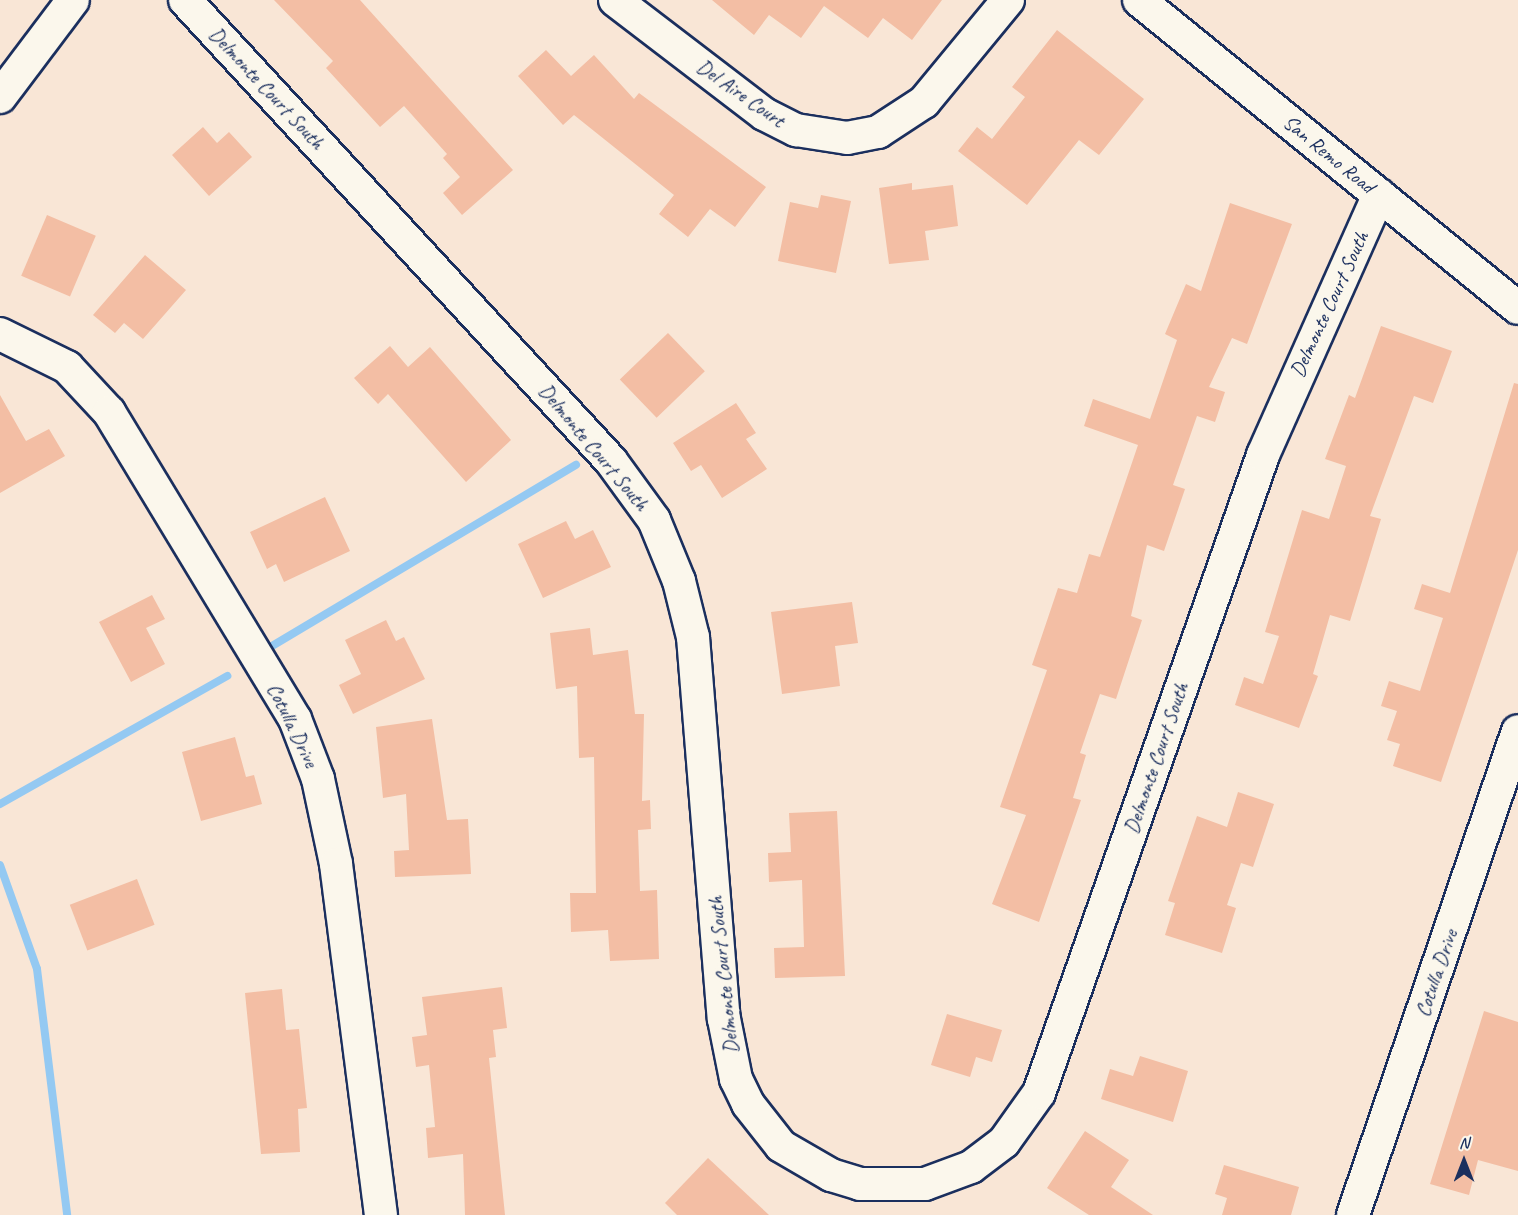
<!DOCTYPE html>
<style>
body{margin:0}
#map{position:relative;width:1518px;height:1215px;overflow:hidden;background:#f9e6d6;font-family:Caveat,sans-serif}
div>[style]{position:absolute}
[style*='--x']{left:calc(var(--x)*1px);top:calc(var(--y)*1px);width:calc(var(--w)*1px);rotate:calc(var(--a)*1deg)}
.stream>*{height:8px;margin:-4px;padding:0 4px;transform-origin:4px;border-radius:4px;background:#94c9f2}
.building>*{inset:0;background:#f3bea4;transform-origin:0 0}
.roads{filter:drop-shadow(2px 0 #1b2f5e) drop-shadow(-2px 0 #1b2f5e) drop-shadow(0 2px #1b2f5e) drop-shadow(0 -2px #1b2f5e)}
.minor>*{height:32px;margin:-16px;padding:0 16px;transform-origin:16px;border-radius:16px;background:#fbf7ec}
span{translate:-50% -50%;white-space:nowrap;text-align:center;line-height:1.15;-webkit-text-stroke:6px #fbf7ec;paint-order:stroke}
.street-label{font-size:21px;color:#1b2f5e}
.north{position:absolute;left:1434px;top:1131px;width:60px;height:60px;-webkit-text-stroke:4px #fbf7ec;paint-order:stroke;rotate:0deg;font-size:16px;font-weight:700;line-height:24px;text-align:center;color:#1b2f5e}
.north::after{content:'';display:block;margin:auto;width:21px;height:27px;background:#1b2f5e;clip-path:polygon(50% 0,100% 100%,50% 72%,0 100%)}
</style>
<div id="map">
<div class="stream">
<i style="--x:272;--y:646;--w:354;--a:-30.8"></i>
<i style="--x:0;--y:804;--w:261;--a:-29.4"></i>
<i style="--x:0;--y:865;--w:110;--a:70.4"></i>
<i style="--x:37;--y:969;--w:248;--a:83"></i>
</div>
<div class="building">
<i style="clip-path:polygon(274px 0,360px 0,513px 170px,462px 215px,443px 193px,460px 177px,443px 158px,447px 154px,404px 106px,380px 127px,326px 68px,333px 61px)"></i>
<i style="clip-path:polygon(712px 0,942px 0,912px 40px,883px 18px,868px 38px,824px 6px,801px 38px,769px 15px,754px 35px)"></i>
<i style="clip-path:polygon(1057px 30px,1144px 99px,1099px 155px,1079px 140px,1027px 205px,958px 151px,977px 127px,992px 139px,1025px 97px,1012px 87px)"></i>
<i style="clip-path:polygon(546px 50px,571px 76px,594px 55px,634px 99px,639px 93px,766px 187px,735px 227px,710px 209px,688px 237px,659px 214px,674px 195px,574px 115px,563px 125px,518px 76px)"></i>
<i style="clip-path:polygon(203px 127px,217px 143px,229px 132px,252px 157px,209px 196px,172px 155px)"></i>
<i style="clip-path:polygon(912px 183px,912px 190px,953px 185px,958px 226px,925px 231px,929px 260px,889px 264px,879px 188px)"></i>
<i style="clip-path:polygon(821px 195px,851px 201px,836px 273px,778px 261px,790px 202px,818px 208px)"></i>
<i style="clip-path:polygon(1230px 203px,1292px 224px,1247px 344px,1232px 338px,1209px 387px,1225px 392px,1215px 422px,1197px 416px,1173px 485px,1185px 489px,1164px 551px,1147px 545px,1131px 616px,1142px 620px,1116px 699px,1100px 694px,1080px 753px,1086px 755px,1073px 798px,1081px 800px,1039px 922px,992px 904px,1026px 815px,1000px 807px,1047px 670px,1032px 665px,1058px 588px,1077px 593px,1089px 554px,1100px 557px,1138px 445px,1084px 426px,1093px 399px,1150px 419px,1177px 340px,1165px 334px,1186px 284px,1201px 291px)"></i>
<i style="left:47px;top:215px;width:53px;height:66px;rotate:23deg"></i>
<i style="clip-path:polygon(145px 255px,186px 290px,143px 339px,124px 323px,115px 333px,93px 315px)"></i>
<i style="clip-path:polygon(1381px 326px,1452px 351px,1433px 403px,1414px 396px,1370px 516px,1381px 519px,1350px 621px,1330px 615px,1313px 674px,1318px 676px,1299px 728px,1235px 705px,1244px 677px,1263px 684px,1279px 636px,1265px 632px,1302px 510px,1329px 519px,1346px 466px,1325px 459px,1349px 395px,1355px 398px)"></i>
<i style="left:668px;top:333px;width:53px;height:67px;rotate:46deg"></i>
<i style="clip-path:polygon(390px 346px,408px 367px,430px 347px,511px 440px,466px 482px,388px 394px,378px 404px,354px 378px)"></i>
<i style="clip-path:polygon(1514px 383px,1518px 384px,1518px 550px,1441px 782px,1393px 766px,1400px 744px,1387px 740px,1397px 711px,1381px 706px,1389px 681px,1420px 691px,1443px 618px,1414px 609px,1422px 584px,1450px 593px)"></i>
<i style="clip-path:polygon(0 395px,26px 441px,49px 429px,65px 456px,0 493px)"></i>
<i style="clip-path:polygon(736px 403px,756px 433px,746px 439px,767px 469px,722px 498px,701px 465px,691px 471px,673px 443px)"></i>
<i style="clip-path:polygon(325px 497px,350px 551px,284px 582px,276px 564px,267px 569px,250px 532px)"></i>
<i style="clip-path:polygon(566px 521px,575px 539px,593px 530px,611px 567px,543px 598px,518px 544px)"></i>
<i style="clip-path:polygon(152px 595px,165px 619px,146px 628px,165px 664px,131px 682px,99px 622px)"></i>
<i style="clip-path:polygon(852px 602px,858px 643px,835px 646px,840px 686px,782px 694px,771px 612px)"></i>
<i style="clip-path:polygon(386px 620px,396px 641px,404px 637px,425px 679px,353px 714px,339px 685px,361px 674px,345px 640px)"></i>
<i style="clip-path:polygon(590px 628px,593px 655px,628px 650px,635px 714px,644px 714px,642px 801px,650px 800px,651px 829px,638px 830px,640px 891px,657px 890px,659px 959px,610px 961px,608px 930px,571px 932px,570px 893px,596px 893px,594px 757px,579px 758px,577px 686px,556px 689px,550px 633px)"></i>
<i style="clip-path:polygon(432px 719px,447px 820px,468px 819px,471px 874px,395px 877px,394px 851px,409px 850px,406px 794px,383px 798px,376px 727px)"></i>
<i style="clip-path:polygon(235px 737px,246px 777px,254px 775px,262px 804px,201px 821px,182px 752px)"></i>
<i style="clip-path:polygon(1238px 792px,1274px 804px,1253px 867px,1241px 863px,1227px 905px,1236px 908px,1222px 953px,1165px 935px,1175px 903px,1168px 901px,1197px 816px,1227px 827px)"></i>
<i style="clip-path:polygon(837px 811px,845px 976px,775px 978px,774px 948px,804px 947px,802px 880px,769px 882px,768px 853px,791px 852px,789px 813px)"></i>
<i style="left:137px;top:879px;width:49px;height:72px;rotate:69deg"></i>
<i style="clip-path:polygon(502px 987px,507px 1028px,493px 1030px,496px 1057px,489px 1058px,505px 1215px,465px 1215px,463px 1154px,428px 1158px,426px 1128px,435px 1127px,429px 1065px,416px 1067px,412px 1037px,427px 1035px,422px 997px)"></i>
<i style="clip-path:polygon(282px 989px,286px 1030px,299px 1029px,307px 1108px,298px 1109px,300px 1152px,261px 1154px,245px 993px)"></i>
<i style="clip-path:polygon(1484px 1011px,1518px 1022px,1518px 1171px,1478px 1160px,1469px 1195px,1430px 1184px)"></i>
<i style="clip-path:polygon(947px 1014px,1002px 1030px,992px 1062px,976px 1057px,970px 1077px,931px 1065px)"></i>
<i style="clip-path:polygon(1140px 1056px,1188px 1071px,1173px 1122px,1101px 1099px,1110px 1069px,1133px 1076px)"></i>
<i style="clip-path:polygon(1085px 1131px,1129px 1160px,1111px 1187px,1153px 1215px,1089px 1215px,1047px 1188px)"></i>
<i style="clip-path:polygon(708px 1158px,769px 1215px,677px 1215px,665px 1203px)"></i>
<i style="clip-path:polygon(1224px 1165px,1299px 1187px,1291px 1215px,1222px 1215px,1227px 1198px,1215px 1194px)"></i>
</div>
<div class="roads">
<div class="minor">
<i style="--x:185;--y:0;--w:628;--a:47.26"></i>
<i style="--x:611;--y:461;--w:73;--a:53.9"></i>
<i style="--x:654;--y:520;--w:66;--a:67.7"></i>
<i style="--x:679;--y:581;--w:58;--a:76"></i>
<i style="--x:693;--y:637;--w:383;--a:85.4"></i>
<i style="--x:724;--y:1019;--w:61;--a:78.7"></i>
<i style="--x:736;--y:1079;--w:28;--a:64"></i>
<i style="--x:748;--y:1104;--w:53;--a:51.8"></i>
<i style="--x:781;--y:1146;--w:58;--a:30.1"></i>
<i style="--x:831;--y:1175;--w:30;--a:17"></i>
<i style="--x:860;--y:1184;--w:65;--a:0"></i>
<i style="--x:925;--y:1184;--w:49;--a:-20.3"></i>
<i style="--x:971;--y:1167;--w:41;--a:-37.1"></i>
<i style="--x:1004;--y:1142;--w:60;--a:-54.5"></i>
<i style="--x:1039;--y:1093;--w:676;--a:-70.65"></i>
<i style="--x:1263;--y:455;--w:285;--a:-66"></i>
<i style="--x:615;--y:0;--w:188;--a:37.4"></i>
<i style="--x:764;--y:114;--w:36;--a:27"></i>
<i style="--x:796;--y:130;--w:52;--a:8.9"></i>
<i style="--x:847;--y:138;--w:32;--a:-11"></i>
<i style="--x:878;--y:132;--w:55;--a:-33.1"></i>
<i style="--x:924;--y:102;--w:132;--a:-50.5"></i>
<i style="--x:1139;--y:0;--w:488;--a:39.1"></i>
<i style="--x:0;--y:97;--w:121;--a:-53"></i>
<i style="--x:0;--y:334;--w:75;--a:26.2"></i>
<i style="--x:67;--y:367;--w:62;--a:47"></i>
<i style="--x:109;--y:412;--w:359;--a:58.8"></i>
<i style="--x:295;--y:719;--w:64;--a:69"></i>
<i style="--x:318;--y:779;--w:87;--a:78"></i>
<i style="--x:336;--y:864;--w:354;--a:82.7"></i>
<i style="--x:1353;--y:1215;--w:511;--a:-71.18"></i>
</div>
</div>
<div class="street-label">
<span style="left:267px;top:88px;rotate:47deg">Delmonte Court South</span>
<span style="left:741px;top:93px;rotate:35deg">Del Aire Court</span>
<span style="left:1329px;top:154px;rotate:39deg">San Remo Road</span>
<span style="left:1329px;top:304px;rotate:-65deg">Delmonte Court South</span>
<span style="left:594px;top:447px;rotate:50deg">Delmonte Court South</span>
<span style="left:293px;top:725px;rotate:64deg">Cotulla Drive</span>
<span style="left:1156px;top:758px;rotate:-71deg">Delmonte Court South</span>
<span style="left:1436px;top:973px;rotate:-71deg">Cotulla Drive</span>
<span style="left:723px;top:975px;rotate:-96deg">Delmonte Court South</span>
</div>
<div class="north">N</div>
</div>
